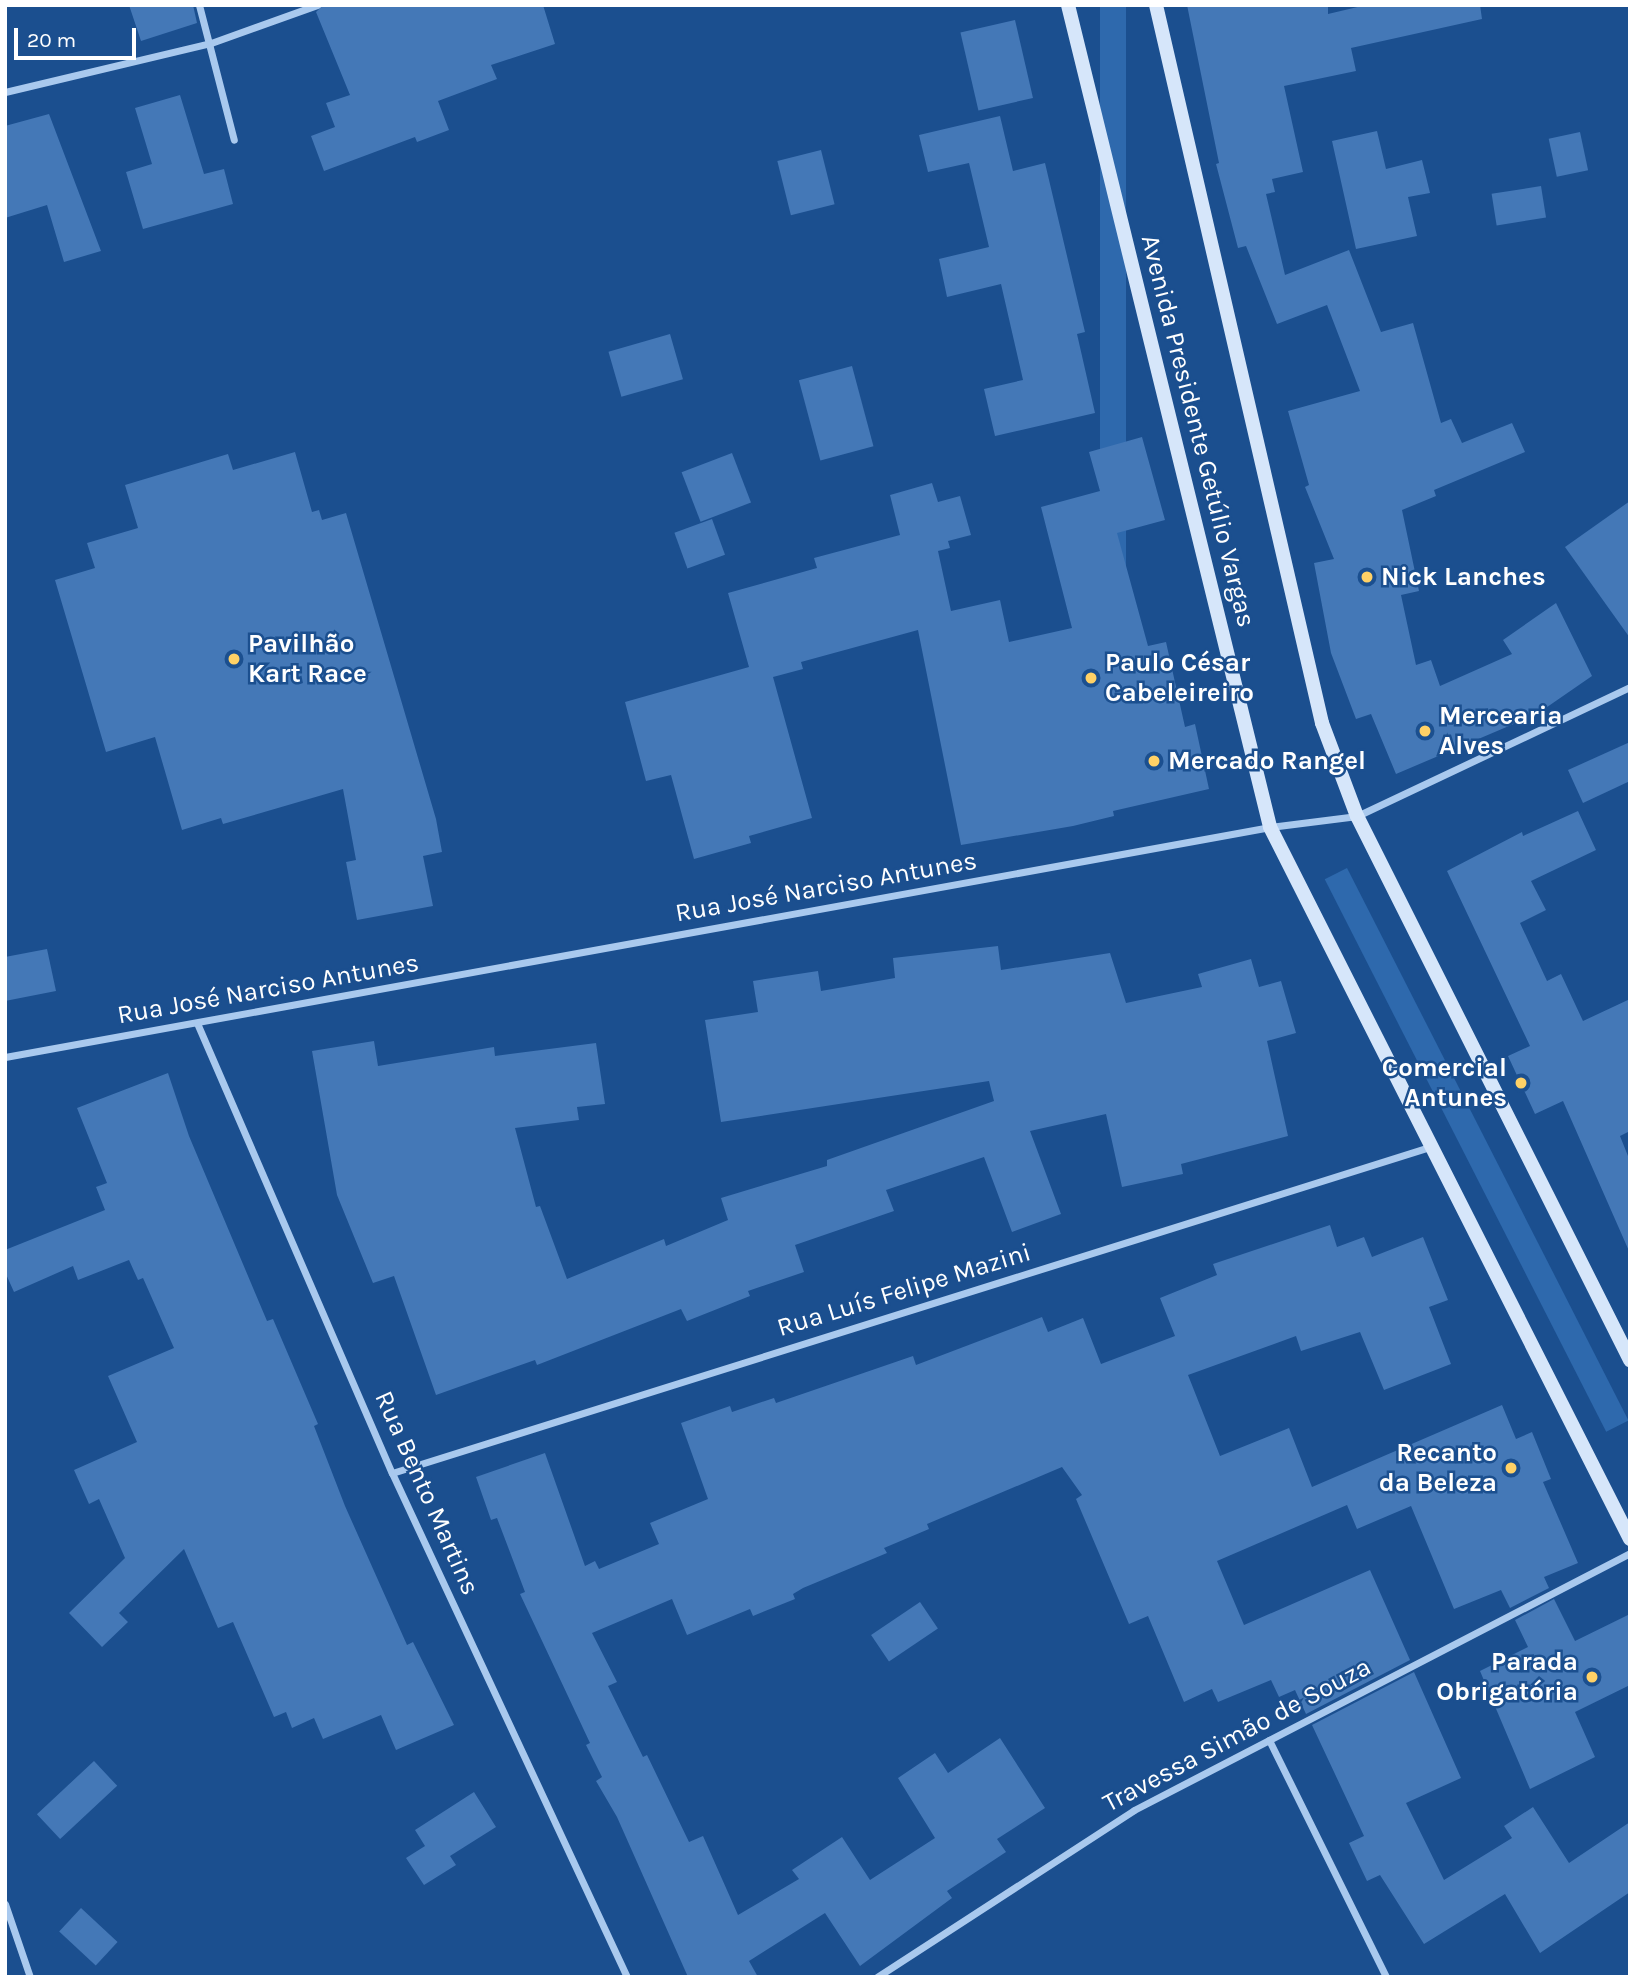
<!DOCTYPE html>
<meta charset="utf-8">
<style>
body{margin:0}
#map{position:relative;width:1635px;height:1982px;overflow:hidden;background:#1b4f8f;font-family:Karla,sans-serif}
div>[style]{position:absolute}
[style*='--x']{left:calc(var(--x)*1px);top:calc(var(--y)*1px);width:calc(var(--w)*1px);rotate:calc(var(--a)*1deg)}
.green>*{inset:0;background:#2e69ad;transform-origin:0 0}
.building>*{inset:0;background:#4478b7;transform-origin:0 0}
.minor>*{height:7px;margin:-3.5px;padding:0 3.5px;transform-origin:3.5px;border-radius:3.5px;background:#a9c9ee}
.secondary>*{height:14px;margin:-7px;padding:0 7px;transform-origin:7px;border-radius:7px;background:#d6e6fa}
.dots>*{width:19px;height:19px;translate:-50% -50%;box-sizing:border-box;border:4px solid #1b4f8f;border-radius:50%}
span{translate:-50% -50%;white-space:nowrap;text-align:center;line-height:1.15;-webkit-text-stroke:5px #1b4f8f;paint-order:stroke}
.street-label{font-size:26px;color:#fff}
.poi-label{font-size:26px;color:#fff;font-weight:700}
.left{translate:0 -50%;text-align:left}
.right{translate:-100% -50%;text-align:right}
.frame{position:absolute;inset:0;border:7px solid #fff;pointer-events:none}
.scale{position:absolute;left:14px;top:28px;width:122px;height:32px;box-sizing:border-box;border:4px solid #fff;border-top:0;padding-left:9px;font-size:21px;line-height:24px;white-space:nowrap;color:#fff;-webkit-text-stroke:5px #1b4f8f;paint-order:stroke}
</style>
<div id="map">
<div class="green">
<i style="left:1100px;top:5px;width:26px;height:780px"></i>
<i style="left:1347px;top:868px;width:620px;height:25px;rotate:63deg"></i>
</div>
<div class="building">
<i style="clip-path:polygon(129px 5px,193px 5px,197px 23px,141px 41px)"></i>
<i style="clip-path:polygon(323px 5px,543px 5px,555px 44px,491px 65px,497px 79px,438px 101px,449px 130px,417px 142px,415px 137px,324px 171px,311px 136px,335px 127px,326px 103px,350px 95px,316px 12px)"></i>
<i style="clip-path:polygon(1187px 5px,1328px 5px,1328px 14px,1366px 5px,1480px 5px,1482px 19px,1351px 48px,1356px 71px,1284px 86px,1303px 172px,1272px 179px,1275px 192px,1266px 194px,1285px 275px,1349px 250px,1381px 332px,1413px 323px,1441px 423px,1451px 419px,1462px 443px,1512px 423px,1525px 452px,1434px 490px,1436px 496px,1402px 510px,1419px 591px,1401px 595px,1416px 665px,1431px 660px,1440px 686px,1512px 654px,1503px 640px,1556px 603px,1592px 676px,1537px 714px,1396px 774px,1371px 714px,1356px 719px,1331px 653px,1314px 563px,1334px 559px,1305px 487px,1309px 485px,1288px 411px,1360px 391px,1327px 305px,1277px 324px,1246px 246px,1238px 248px,1216px 164px,1219px 163px)"></i>
<i style="left:1015px;top:20px;width:80px;height:56px;rotate:77deg"></i>
<i style="clip-path:polygon(180px 95px,204px 174px,224px 169px,233px 204px,143px 229px,126px 172px,152px 164px,135px 108px)"></i>
<i style="clip-path:polygon(49px 114px,101px 251px,64px 262px,47px 205px,5px 218px,5px 126px)"></i>
<i style="clip-path:polygon(1000px 116px,1013px 171px,1045px 163px,1085px 332px,1077px 334px,1095px 413px,995px 436px,984px 389px,1023px 380px,1001px 284px,947px 297px,939px 259px,989px 247px,969px 163px,928px 172px,919px 135px)"></i>
<i style="clip-path:polygon(1377px 131px,1386px 169px,1422px 160px,1430px 193px,1408px 197px,1417px 236px,1356px 249px,1332px 141px)"></i>
<i style="left:1580px;top:132px;width:39px;height:32px;rotate:78deg"></i>
<i style="left:821px;top:150px;width:56px;height:45px;rotate:76deg"></i>
<i style="left:1541px;top:186px;width:32px;height:50px;rotate:81deg"></i>
<i style="left:670px;top:334px;width:47px;height:64px;rotate:74deg"></i>
<i style="left:852px;top:366px;width:83px;height:55px;rotate:75deg"></i>
<i style="clip-path:polygon(1142px 437px,1165px 520px,1117px 533px,1148px 646px,1166px 642px,1185px 727px,1195px 724px,1209px 789px,1113px 811px,1114px 816px,1073px 826px,961px 845px,918px 630px,801px 662px,803px 669px,773px 677px,812px 818px,749px 836px,751px 843px,694px 859px,671px 775px,646px 781px,625px 702px,749px 667px,728px 593px,817px 568px,814px 558px,900px 535px,890px 495px,932px 483px,938px 502px,960px 496px,971px 535px,948px 541px,950px 548px,938px 551px,951px 611px,1000px 600px,1009px 642px,1072px 628px,1041px 507px,1100px 491px,1089px 452px)"></i>
<i style="clip-path:polygon(295px 452px,312px 512px,319px 510px,322px 520px,346px 513px,436px 819px,442px 852px,423px 856px,433px 906px,357px 920px,346px 862px,356px 860px,343px 789px,223px 824px,221px 818px,182px 830px,155px 737px,106px 752px,55px 580px,95px 568px,87px 543px,138px 528px,125px 485px,228px 454px,233px 470px)"></i>
<i style="left:732px;top:453px;width:53px;height:54px;rotate:69deg"></i>
<i style="clip-path:polygon(1630px 501px,1630px 638px,1565px 547px)"></i>
<i style="left:712px;top:519px;width:38px;height:40px;rotate:70deg"></i>
<i style="clip-path:polygon(1630px 742px,1630px 781px,1583px 803px,1568px 770px)"></i>
<i style="clip-path:polygon(1578px 811px,1596px 850px,1531px 881px,1546px 910px,1520px 923px,1547px 981px,1561px 974px,1583px 1021px,1630px 999px,1630px 1131px,1620px 1136px,1630px 1161px,1629px 1251px,1563px 1101px,1535px 1114px,1508px 1056px,1530px 1046px,1447px 871px,1522px 832px,1523px 836px)"></i>
<i style="clip-path:polygon(998px 946px,1001px 970px,1110px 953px,1126px 1003px,1202px 987px,1198px 974px,1251px 959px,1259px 987px,1281px 981px,1296px 1033px,1267px 1041px,1288px 1136px,1181px 1164px,1183px 1174px,1122px 1187px,1106px 1114px,1030px 1131px,1061px 1214px,1012px 1232px,984px 1157px,886px 1190px,894px 1211px,795px 1245px,804px 1272px,748px 1291px,750px 1296px,687px 1321px,681px 1309px,537px 1365px,535px 1360px,436px 1395px,394px 1276px,373px 1283px,337px 1195px,312px 1051px,374px 1041px,378px 1066px,494px 1047px,495px 1056px,596px 1043px,605px 1104px,577px 1107px,579px 1120px,515px 1128px,536px 1207px,540px 1206px,567px 1279px,664px 1239px,666px 1246px,728px 1220px,721px 1198px,827px 1166px,827px 1160px,994px 1101px,989px 1081px,721px 1122px,705px 1020px,758px 1012px,753px 981px,818px 971px,821px 991px,895px 978px,893px 958px)"></i>
<i style="clip-path:polygon(47px 949px,56px 991px,5px 1001px,5px 957px)"></i>
<i style="clip-path:polygon(168px 1073px,189px 1136px,267px 1321px,273px 1319px,318px 1424px,314px 1426px,345px 1506px,407px 1645px,413px 1642px,454px 1725px,396px 1750px,381px 1715px,323px 1739px,314px 1718px,292px 1728px,286px 1712px,274px 1717px,233px 1622px,218px 1628px,184px 1549px,119px 1613px,128px 1622px,102px 1647px,69px 1613px,125px 1558px,99px 1499px,89px 1504px,74px 1470px,137px 1442px,108px 1376px,174px 1348px,143px 1278px,138px 1280px,129px 1260px,78px 1280px,73px 1266px,14px 1292px,5px 1272px,5px 1250px,105px 1210px,96px 1187px,107px 1183px,77px 1108px)"></i>
<i style="clip-path:polygon(1330px 1225px,1337px 1247px,1364px 1237px,1372px 1257px,1423px 1237px,1448px 1300px,1429px 1307px,1451px 1364px,1384px 1390px,1360px 1332px,1301px 1351px,1296px 1336px,1188px 1375px,1220px 1456px,1289px 1428px,1312px 1487px,1502px 1405px,1516px 1439px,1532px 1432px,1551px 1479px,1543px 1482px,1578px 1563px,1544px 1577px,1549px 1588px,1510px 1608px,1501px 1590px,1454px 1609px,1411px 1506px,1357px 1529px,1347px 1505px,1217px 1561px,1244px 1625px,1370px 1570px,1410px 1660px,1306px 1714px,1295px 1690px,1279px 1697px,1271px 1680px,1218px 1702px,1212px 1689px,1184px 1702px,1148px 1616px,1129px 1624px,1076px 1499px,1082px 1495px,1062px 1467px,927px 1524px,929px 1529px,884px 1548px,887px 1553px,803px 1588px,793px 1594px,795px 1599px,753px 1616px,750px 1609px,687px 1635px,672px 1599px,592px 1633px,617px 1682px,608px 1686px,643px 1757px,647px 1755px,689px 1842px,703px 1836px,738px 1915px,799px 1879px,792px 1870px,842px 1837px,870px 1880px,935px 1838px,898px 1778px,935px 1753px,948px 1773px,1000px 1738px,1045px 1808px,997px 1839px,1006px 1852px,947px 1891px,952px 1898px,860px 1966px,825px 1913px,749px 1961px,758px 1977px,688px 1977px,617px 1817px,596px 1781px,602px 1777px,586px 1745px,590px 1743px,520px 1594px,525px 1592px,497px 1518px,491px 1520px,476px 1477px,545px 1453px,585px 1566px,595px 1561px,599px 1569px,659px 1544px,650px 1523px,708px 1499px,681px 1423px,730px 1406px,732px 1412px,774px 1398px,776px 1403px,913px 1356px,916px 1365px,1042px 1317px,1048px 1332px,1083px 1318px,1101px 1364px,1175px 1336px,1160px 1298px,1217px 1275px,1213px 1264px)"></i>
<i style="clip-path:polygon(1554px 1599px,1575px 1641px,1630px 1614px,1630px 1685px,1575px 1712px,1595px 1757px,1530px 1789px,1480px 1671px,1528px 1647px,1515px 1620px)"></i>
<i style="left:920px;top:1602px;width:32px;height:59px;rotate:56deg"></i>
<i style="clip-path:polygon(1414px 1672px,1461px 1778px,1406px 1803px,1444px 1880px,1512px 1838px,1504px 1826px,1533px 1807px,1569px 1863px,1630px 1822px,1630px 1892px,1540px 1953px,1505px 1894px,1424px 1944px,1380px 1875px,1367px 1881px,1349px 1843px,1364px 1836px,1312px 1725px)"></i>
<i style="left:94px;top:1761px;width:34px;height:78px;rotate:47deg"></i>
<i style="clip-path:polygon(474px 1792px,496px 1827px,450px 1856px,456px 1865px,424px 1885px,406px 1858px,425px 1846px,415px 1830px)"></i>
<i style="left:81px;top:1908px;width:50px;height:32px;rotate:43deg"></i>
</div>
<div class="minor">
<i style="--x:199;--y:5;--w:139;--a:75.5"></i>
<i style="--x:5;--y:92;--w:212;--a:-13.4"></i>
<i style="--x:211;--y:43;--w:113;--a:-19.7"></i>
<i style="--x:197;--y:1023;--w:490;--a:66.6"></i>
<i style="--x:392;--y:1473;--w:556;--a:65"></i>
<i style="--x:5;--y:1057;--w:1286;--a:-10.3"></i>
<i style="--x:1270;--y:827;--w:88;--a:-7.2"></i>
<i style="--x:1357;--y:816;--w:302;--a:-25.3"></i>
<i style="--x:392;--y:1473;--w:1088;--a:-17.44"></i>
<i style="--x:1269;--y:1740;--w:264;--a:63.7"></i>
<i style="--x:5;--y:1904;--w:77;--a:71.1"></i>
<i style="--x:877;--y:1977;--w:306;--a:-33"></i>
<i style="--x:1134;--y:1810;--w:559;--a:-27.39"></i>
</div>
<div class="secondary">
<i style="--x:1068;--y:5;--w:846;--a:76.19"></i>
<i style="--x:1270;--y:827;--w:798;--a:63.18"></i>
<i style="--x:1156;--y:5;--w:737;--a:76.98"></i>
<i style="--x:1322;--y:723;--w:99;--a:69.4"></i>
<i style="--x:1357;--y:816;--w:609;--a:63.35"></i>
</div>
<div class="dots">
<i style="left:1367px;top:577px;background:#ffd166"></i>
<i style="left:234px;top:659px;background:#ffd166"></i>
<i style="left:1091px;top:678px;background:#ffd166"></i>
<i style="left:1425px;top:731px;background:#ffd166"></i>
<i style="left:1154px;top:761px;background:#ffd166"></i>
<i style="left:1521px;top:1083px;background:#ffd166"></i>
<i style="left:1511px;top:1468px;background:#ffd166"></i>
<i style="left:1592px;top:1677px;background:#ffd166"></i>
</div>
<div class="street-label">
<span style="left:1198px;top:431px;rotate:76deg">Avenida Presidente Getúlio Vargas</span>
<span style="left:826px;top:887px;rotate:-10deg">Rua José Narciso Antunes</span>
<span style="left:268px;top:989px;rotate:-10deg">Rua José Narciso Antunes</span>
<span style="left:904px;top:1290px;rotate:-17deg">Rua Luís Felipe Mazini</span>
<span style="left:427px;top:1493px;rotate:66deg">Rua Bento Martins</span>
<span style="left:1237px;top:1735px;rotate:-28deg">Travessa Simão de Souza</span>
</div>
<div class="poi-label">
<span class="left" style="left:1381px;top:577px">Nick Lanches</span>
<span class="left" style="left:248px;top:659px">Pavilhão<br>Kart Race</span>
<span class="left" style="left:1105px;top:678px">Paulo César<br>Cabeleireiro</span>
<span class="left" style="left:1439px;top:731px">Mercearia<br>Alves</span>
<span class="left" style="left:1168px;top:761px">Mercado Rangel</span>
<span class="right" style="left:1507px;top:1083px">Comercial<br>Antunes</span>
<span class="right" style="left:1497px;top:1468px">Recanto<br>da Beleza</span>
<span class="right" style="left:1578px;top:1677px">Parada<br>Obrigatória</span>
</div>
<div class="frame"></div>
<div class="scale">20 m</div>
</div>
